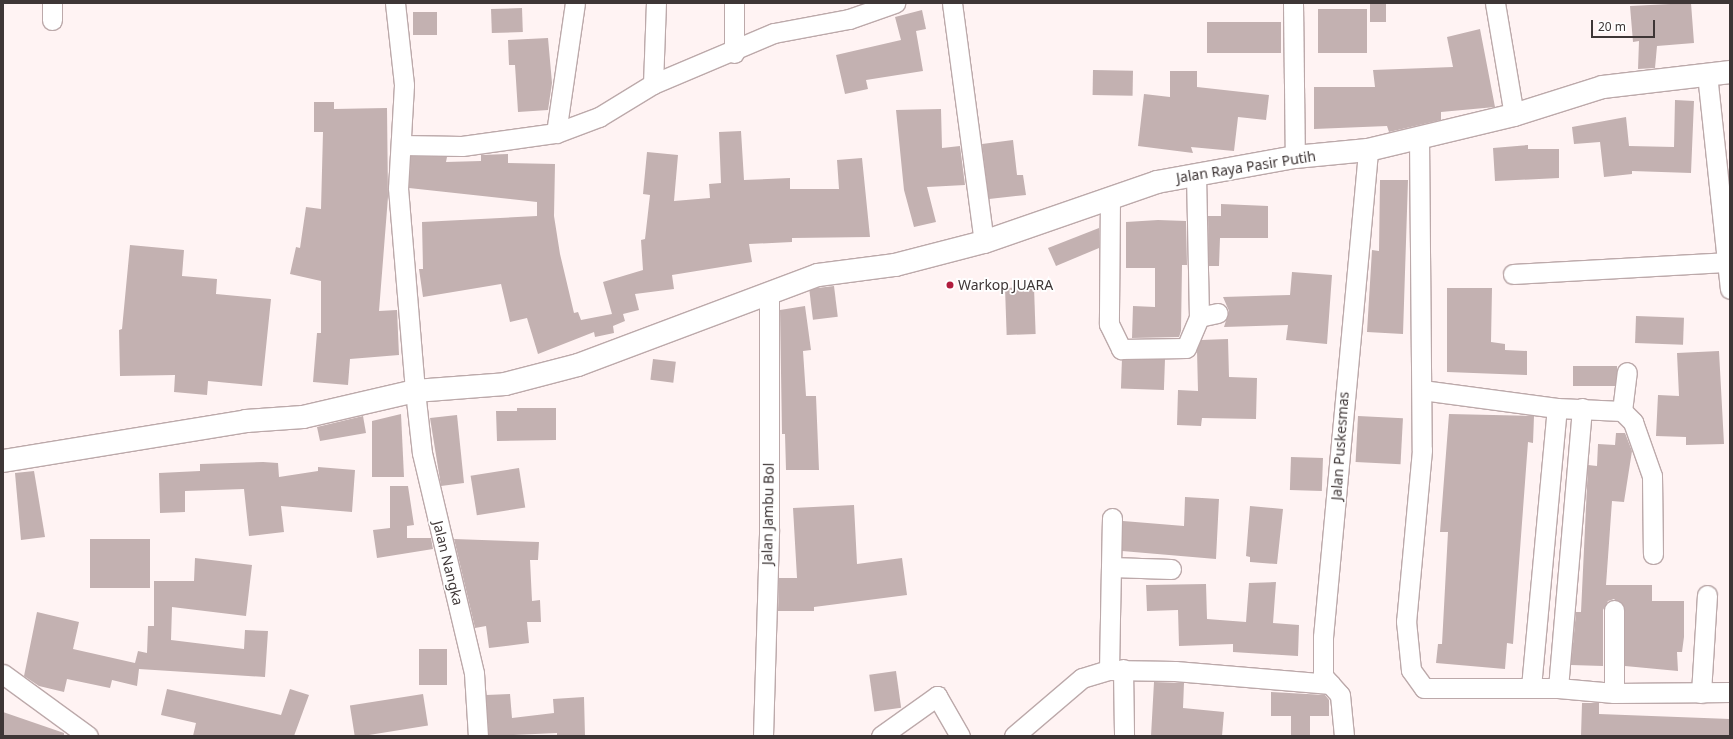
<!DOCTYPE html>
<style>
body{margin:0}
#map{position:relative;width:1733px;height:739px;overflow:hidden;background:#fff3f3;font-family:"Noto Sans",sans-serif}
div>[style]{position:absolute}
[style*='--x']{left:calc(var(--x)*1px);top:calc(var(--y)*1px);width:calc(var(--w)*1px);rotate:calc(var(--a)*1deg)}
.building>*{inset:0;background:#c3b1b1;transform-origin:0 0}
.roads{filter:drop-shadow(1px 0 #bca9aa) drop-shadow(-1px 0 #bca9aa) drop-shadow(0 1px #bca9aa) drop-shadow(0 -1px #bca9aa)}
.street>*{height:19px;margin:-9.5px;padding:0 9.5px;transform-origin:9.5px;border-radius:9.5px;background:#fff}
.secondary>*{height:22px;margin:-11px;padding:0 11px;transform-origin:11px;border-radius:11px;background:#fff}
.dots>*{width:11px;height:11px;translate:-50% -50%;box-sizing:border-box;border:2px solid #fff;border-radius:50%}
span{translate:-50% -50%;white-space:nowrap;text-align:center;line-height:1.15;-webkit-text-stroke:3.5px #fff;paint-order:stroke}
.street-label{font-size:14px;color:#3e3636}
.poi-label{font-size:14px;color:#3e3636}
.left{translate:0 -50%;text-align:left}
.frame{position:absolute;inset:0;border:4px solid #3e3636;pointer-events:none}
.scale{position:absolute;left:1591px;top:20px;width:64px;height:18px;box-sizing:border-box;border:2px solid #3e3636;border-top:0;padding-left:5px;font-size:12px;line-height:14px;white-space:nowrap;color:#3e3636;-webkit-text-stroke:3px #fff;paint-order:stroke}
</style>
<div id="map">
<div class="building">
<i style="left:1370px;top:3px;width:16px;height:19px"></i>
<i style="clip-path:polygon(1691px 3px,1694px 43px,1657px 46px,1655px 68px,1638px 69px,1639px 41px,1633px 42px,1630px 6px)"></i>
<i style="left:522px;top:8px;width:24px;height:31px;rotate:88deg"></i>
<i style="left:1367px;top:9px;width:44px;height:49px;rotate:90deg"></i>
<i style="clip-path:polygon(922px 10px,926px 29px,916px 31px,923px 71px,866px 80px,868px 89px,845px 94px,836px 55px,901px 40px,895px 17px)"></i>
<i style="left:413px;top:12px;width:24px;height:23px"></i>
<i style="left:1281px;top:22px;width:31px;height:74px;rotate:90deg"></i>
<i style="clip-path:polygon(1480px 29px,1495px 107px,1441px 112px,1441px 120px,1389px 132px,1387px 126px,1314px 129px,1314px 87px,1375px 87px,1373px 70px,1453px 67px,1447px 37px)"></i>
<i style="clip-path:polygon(548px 38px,552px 83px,548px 110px,518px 112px,515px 65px,509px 65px,508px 40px)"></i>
<i style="left:1093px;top:70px;width:40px;height:25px;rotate:1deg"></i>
<i style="clip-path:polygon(1170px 71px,1197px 71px,1197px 87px,1269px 95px,1266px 120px,1238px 117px,1234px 151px,1191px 147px,1193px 153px,1138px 146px,1144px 94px,1170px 97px)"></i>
<i style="clip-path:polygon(1675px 100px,1694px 101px,1691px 173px,1632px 171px,1632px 174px,1604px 177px,1600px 142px,1574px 144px,1572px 127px,1626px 117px,1629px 146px,1674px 147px)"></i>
<i style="clip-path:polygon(314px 102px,334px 102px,334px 109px,387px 108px,388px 197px,379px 311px,397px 310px,399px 355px,350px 359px,348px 385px,313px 382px,317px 333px,321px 333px,321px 281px,290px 274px,296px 247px,300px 248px,306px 207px,321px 209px,323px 132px,314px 132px)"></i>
<i style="clip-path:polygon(941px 109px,942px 148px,960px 146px,965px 185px,927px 187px,936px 222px,914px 227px,904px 190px,896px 110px)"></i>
<i style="clip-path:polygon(741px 131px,744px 180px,790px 178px,790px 189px,839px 189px,837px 160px,862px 158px,870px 237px,792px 238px,792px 242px,749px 244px,752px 262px,672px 275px,674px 289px,635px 294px,639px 310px,623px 314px,625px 321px,613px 326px,614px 333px,595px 337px,594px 332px,538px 354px,527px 318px,510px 322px,501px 284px,423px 297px,419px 269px,423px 269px,422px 222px,537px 216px,537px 202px,409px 188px,411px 156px,447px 157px,446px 162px,481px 161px,481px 155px,508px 154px,508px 163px,555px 164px,554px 216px,560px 254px,574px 313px,578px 312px,581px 320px,612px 314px,603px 282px,643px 270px,641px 240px,645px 239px,650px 195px,643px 194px,647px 152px,678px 155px,674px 201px,710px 198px,709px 184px,721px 183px,719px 132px)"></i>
<i style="clip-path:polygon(1013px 140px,1017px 175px,1023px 175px,1026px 195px,989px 199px,982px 144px)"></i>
<i style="clip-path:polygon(1528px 145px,1528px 149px,1559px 149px,1559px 178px,1495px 181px,1493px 148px)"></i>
<i style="clip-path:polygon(1380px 180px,1408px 180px,1403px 334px,1367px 332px,1372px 250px,1379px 251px)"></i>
<i style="clip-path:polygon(1221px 204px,1268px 206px,1268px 238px,1220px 238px,1219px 266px,1209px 266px,1208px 216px,1221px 216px)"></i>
<i style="clip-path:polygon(1158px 220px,1186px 221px,1187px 265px,1182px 265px,1181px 331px,1179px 337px,1132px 338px,1133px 306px,1155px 307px,1155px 268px,1126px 268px,1126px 222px)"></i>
<i style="clip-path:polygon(1099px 228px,1099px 248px,1056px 266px,1048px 248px)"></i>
<i style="clip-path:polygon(130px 245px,184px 250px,182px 276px,217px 279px,216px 294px,271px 299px,262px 386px,208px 381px,207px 395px,174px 392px,175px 375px,120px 376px,119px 330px,122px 329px)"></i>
<i style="clip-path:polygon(1292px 272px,1332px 275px,1327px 344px,1286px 340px,1288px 325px,1224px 327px,1229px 311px,1223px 297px,1290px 295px)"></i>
<i style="left:834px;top:286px;width:31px;height:25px;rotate:83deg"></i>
<i style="left:1034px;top:287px;width:47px;height:29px;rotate:88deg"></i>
<i style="clip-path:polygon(1447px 288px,1492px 288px,1491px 342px,1505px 344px,1505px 350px,1527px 351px,1527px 375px,1447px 372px)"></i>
<i style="clip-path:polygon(805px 306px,811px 350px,803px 351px,806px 396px,816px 396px,819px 470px,786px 470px,785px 434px,782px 434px,780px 310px)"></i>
<i style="left:1636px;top:316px;width:48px;height:27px;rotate:2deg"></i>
<i style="clip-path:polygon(1228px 339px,1229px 377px,1257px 378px,1256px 419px,1202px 418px,1201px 426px,1177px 425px,1178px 390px,1198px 391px,1197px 350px,1201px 340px)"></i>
<i style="clip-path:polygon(1719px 351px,1724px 444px,1686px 445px,1686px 437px,1656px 436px,1658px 395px,1679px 396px,1677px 353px)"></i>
<i style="left:653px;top:359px;width:23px;height:21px;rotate:7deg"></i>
<i style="left:1165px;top:359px;width:31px;height:43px;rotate:92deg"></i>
<i style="left:1573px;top:366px;width:44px;height:20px"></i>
<i style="clip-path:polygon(517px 408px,556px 408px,556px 440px,497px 441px,496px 411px,517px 411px)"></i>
<i style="clip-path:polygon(401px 414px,404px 477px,372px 477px,372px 421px)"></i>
<i style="clip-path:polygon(1449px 414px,1534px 416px,1533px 443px,1528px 442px,1513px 644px,1507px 643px,1505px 669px,1436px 663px,1438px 644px,1442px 644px,1448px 532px,1440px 532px)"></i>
<i style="clip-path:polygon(457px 415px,464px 483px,441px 486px,430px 418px)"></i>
<i style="clip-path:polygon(363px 416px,366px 433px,320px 441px,317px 427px)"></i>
<i style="left:1358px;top:416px;width:45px;height:46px;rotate:3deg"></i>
<i style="clip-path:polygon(1616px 433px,1625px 433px,1632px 451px,1624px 502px,1612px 501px,1606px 585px,1652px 585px,1652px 601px,1684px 601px,1684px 637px,1682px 652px,1677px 652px,1678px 671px,1625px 666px,1625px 610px,1614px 599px,1608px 601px,1603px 610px,1603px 666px,1571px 665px,1576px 612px,1581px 612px,1588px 465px,1597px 466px,1598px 444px,1615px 445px)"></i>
<i style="left:1291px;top:457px;width:32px;height:33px;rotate:2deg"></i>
<i style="clip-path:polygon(263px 462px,278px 463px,279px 477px,318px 471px,318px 467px,355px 470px,352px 512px,281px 506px,284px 532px,249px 536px,244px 489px,185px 491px,185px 512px,160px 513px,159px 473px,200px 471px,200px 464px)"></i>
<i style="left:519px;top:468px;width:40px;height:49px;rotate:81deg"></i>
<i style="clip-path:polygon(34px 471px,45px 537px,21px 540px,15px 473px)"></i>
<i style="clip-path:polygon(390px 486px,408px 486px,414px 525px,407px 526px,407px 538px,431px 538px,433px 549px,377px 558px,373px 530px,390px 528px)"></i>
<i style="clip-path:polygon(1185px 497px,1219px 499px,1216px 559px,1122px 551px,1123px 521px,1184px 526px)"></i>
<i style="clip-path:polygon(854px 505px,857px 564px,902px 558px,907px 595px,814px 607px,814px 611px,778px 611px,779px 578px,797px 578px,793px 508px)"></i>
<i style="clip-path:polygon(1250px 506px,1283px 509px,1277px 564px,1250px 562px,1250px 557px,1246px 556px)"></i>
<i style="left:90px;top:539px;width:60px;height:49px"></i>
<i style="clip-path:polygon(454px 539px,539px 542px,538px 560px,530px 560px,532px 601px,540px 600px,541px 622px,527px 622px,529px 643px,489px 648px,486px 626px,475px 628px)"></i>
<i style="clip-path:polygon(195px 558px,252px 565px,246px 616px,172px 607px,171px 640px,244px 649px,245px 630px,268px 631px,265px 677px,139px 669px,137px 686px,112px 680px,110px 688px,67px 679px,64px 692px,39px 686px,24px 676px,37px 612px,79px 622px,73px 649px,135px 663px,138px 651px,147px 653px,148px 626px,154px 626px,154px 581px,194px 581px)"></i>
<i style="clip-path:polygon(1276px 582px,1273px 623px,1299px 625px,1298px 656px,1233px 652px,1233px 644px,1179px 646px,1178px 610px,1147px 611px,1146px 585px,1206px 584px,1207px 619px,1246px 622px,1249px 583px)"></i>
<i style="left:419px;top:649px;width:28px;height:36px"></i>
<i style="left:896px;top:671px;width:37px;height:27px;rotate:82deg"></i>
<i style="clip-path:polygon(1154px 682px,1184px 683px,1183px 708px,1224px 712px,1222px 736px,1151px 736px)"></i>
<i style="clip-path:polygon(167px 689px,281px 715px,290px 689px,309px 695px,294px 736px,193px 736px,196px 723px,161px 715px)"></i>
<i style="clip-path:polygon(1271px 692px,1325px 695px,1329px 700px,1329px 716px,1310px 716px,1310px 736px,1291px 736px,1291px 716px,1271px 716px)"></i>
<i style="left:423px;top:694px;width:32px;height:74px;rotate:81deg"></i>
<i style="clip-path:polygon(510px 694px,512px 718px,554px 713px,553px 699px,584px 697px,585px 736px,557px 736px,557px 733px,489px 736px,486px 695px)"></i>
<i style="clip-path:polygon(1582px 703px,1599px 703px,1599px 714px,1730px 719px,1730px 736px,1581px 736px)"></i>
<i style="clip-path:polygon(3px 712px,64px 733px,64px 736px,3px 736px)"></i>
</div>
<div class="roads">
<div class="street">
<i style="--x:395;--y:3;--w:82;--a:83.7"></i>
<i style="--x:404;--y:85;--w:103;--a:93.3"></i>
<i style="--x:398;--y:188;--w:204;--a:85.2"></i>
<i style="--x:415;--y:391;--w:62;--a:83.6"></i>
<i style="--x:422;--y:453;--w:226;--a:76.7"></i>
<i style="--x:474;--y:673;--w:63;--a:86.4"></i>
<i style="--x:952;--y:3;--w:241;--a:82.4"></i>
<i style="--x:1293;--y:3;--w:154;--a:89.3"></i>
<i style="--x:1495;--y:3;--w:114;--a:80.4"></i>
<i style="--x:52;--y:20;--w:17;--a:-90"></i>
<i style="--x:734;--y:53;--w:50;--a:-90"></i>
<i style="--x:1707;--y:74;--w:216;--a:83.9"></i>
<i style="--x:653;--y:84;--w:81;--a:-87.9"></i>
<i style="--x:556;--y:133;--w:131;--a:-81.7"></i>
<i style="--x:1419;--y:136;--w:314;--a:89.5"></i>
<i style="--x:1422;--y:450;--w:172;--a:95.3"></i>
<i style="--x:1406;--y:621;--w:49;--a:84.2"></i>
<i style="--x:1411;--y:670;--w:22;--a:54"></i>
<i style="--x:1424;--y:688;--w:134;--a:0"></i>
<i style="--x:1558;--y:688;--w:56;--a:5.1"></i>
<i style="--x:1614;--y:693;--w:116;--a:-0.5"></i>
<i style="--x:401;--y:145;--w:61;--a:0.9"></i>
<i style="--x:462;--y:146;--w:95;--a:-7.9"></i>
<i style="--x:556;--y:133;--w:46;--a:-20.4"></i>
<i style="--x:599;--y:117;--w:63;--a:-31.4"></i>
<i style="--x:653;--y:84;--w:131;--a:-22.9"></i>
<i style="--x:774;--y:33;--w:76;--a:-10.6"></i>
<i style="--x:849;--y:19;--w:49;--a:-19.2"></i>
<i style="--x:1196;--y:174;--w:143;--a:88.8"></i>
<i style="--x:1199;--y:317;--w:19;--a:-12"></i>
<i style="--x:1110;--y:197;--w:127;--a:90.5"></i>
<i style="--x:1109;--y:324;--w:28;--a:64"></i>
<i style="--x:1121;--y:349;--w:65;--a:-0.9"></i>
<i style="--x:1186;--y:348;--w:34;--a:-67"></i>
<i style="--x:1513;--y:274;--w:212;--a:-3.2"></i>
<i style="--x:1422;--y:390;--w:136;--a:7.6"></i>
<i style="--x:1557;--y:408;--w:65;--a:2.6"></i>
<i style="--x:1622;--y:411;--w:39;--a:-83"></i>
<i style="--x:1622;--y:411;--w:16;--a:45"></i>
<i style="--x:1633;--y:422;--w:57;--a:70.6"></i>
<i style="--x:1652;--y:476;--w:78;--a:89.3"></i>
<i style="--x:1112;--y:518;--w:49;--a:91.2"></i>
<i style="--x:1111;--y:567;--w:60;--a:1.9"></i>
<i style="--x:1614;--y:610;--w:83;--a:90"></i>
<i style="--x:1123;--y:669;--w:67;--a:89.1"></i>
<i style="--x:1109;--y:670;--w:103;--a:-88.9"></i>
<i style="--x:3;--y:674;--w:105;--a:36.1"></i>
<i style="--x:1531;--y:687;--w:280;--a:-84.7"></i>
<i style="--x:1558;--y:688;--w:281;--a:-85.1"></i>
<i style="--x:1701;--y:693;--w:98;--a:-86.5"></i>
<i style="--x:763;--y:736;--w:207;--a:-88.3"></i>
<i style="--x:769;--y:529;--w:236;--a:-90"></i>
<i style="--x:881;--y:736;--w:69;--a:-35.5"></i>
<i style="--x:937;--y:696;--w:46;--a:60.1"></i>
<i style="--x:1014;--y:736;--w:89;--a:-40.5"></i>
<i style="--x:1082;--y:678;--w:28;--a:-17"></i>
<i style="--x:1109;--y:670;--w:66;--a:0.9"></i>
<i style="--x:1175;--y:671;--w:156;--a:4.8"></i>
<i style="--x:1344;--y:736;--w:41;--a:-95.6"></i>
<i style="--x:1340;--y:695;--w:25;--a:-132"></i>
<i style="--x:1323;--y:676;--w:39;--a:-90"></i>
<i style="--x:1323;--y:637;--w:489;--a:-84.7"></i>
</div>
<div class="secondary">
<i style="--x:3;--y:461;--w:246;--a:-9.3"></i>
<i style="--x:246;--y:421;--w:57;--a:-4"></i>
<i style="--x:303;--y:417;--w:115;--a:-13.1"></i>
<i style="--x:415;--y:391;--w:90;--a:-4.4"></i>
<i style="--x:505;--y:384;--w:75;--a:-14.6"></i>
<i style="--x:578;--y:365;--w:256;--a:-20.6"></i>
<i style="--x:818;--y:275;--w:78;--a:-7.4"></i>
<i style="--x:895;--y:265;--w:92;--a:-14.5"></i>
<i style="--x:984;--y:242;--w:183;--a:-19.1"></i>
<i style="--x:1157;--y:182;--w:140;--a:-10.3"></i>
<i style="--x:1295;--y:157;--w:73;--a:-5.5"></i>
<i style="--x:1368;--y:150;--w:150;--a:-13.5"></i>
<i style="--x:1514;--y:115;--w:93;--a:-17.5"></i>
<i style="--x:1603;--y:87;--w:128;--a:-6.7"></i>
</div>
</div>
<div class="dots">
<i style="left:950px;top:285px;background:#b01d3e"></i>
</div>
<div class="street-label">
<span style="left:1246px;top:167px;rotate:-9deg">Jalan Raya Pasir Putih</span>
<span style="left:1340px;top:446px;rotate:-86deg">Jalan Puskesmas</span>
<span style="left:768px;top:514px;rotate:-89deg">Jalan Jambu Bol</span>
<span style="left:448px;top:563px;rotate:76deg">Jalan Nangka</span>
</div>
<div class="poi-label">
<span class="left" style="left:958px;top:285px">Warkop JUARA</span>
</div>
<div class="frame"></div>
<div class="scale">20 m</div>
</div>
